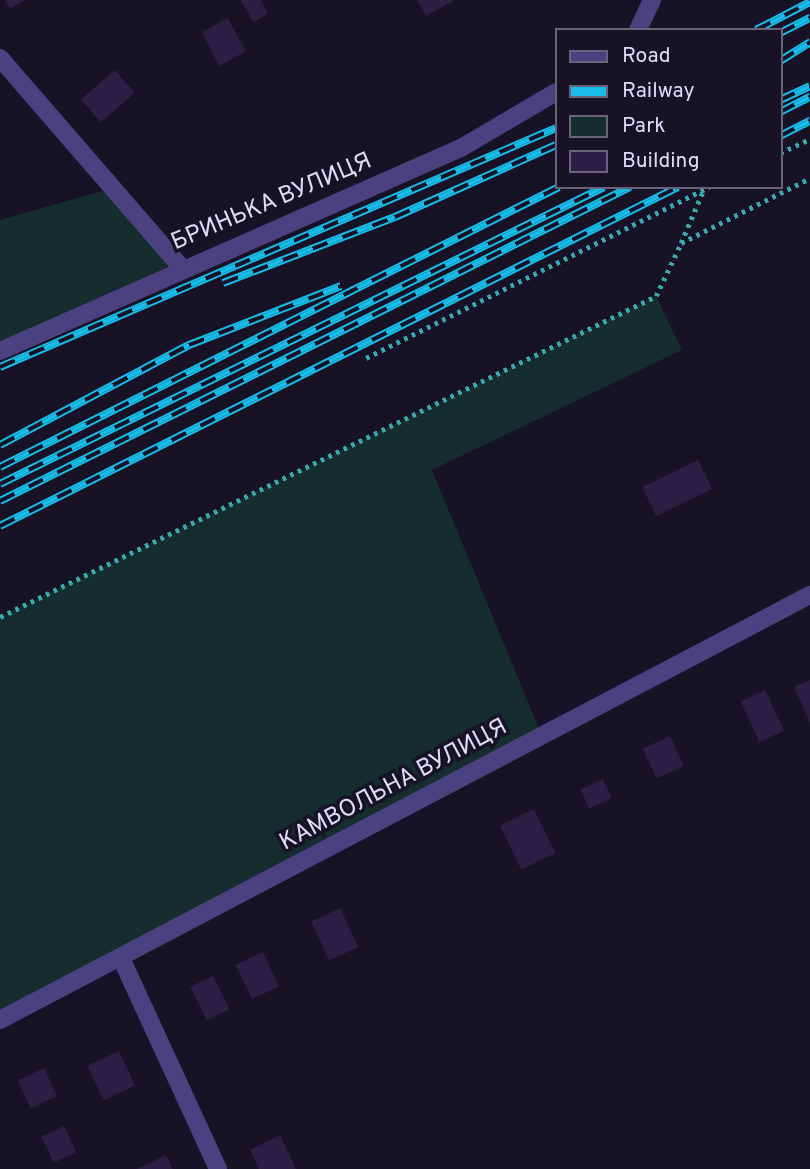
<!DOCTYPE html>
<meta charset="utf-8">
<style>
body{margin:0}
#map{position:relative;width:810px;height:1169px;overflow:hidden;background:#171225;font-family:Overpass,sans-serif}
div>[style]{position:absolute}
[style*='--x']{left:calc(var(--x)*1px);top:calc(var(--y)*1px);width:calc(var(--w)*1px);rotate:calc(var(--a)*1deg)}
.green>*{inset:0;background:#152d2f}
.building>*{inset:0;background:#2b1f45;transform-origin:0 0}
.path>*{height:4.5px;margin-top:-2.25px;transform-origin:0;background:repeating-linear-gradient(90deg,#3ba8ae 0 3.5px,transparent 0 8.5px)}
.minor>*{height:18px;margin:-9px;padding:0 9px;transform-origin:9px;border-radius:9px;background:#4b4180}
.rail>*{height:8px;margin-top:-4px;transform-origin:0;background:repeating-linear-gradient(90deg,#171225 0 16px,#18bce9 0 32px);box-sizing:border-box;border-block:2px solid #18bce9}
span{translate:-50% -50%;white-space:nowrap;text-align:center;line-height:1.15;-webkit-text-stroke:7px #171225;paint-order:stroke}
.street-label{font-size:24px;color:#e1dafb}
.legend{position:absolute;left:555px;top:28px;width:228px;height:161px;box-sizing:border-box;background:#171225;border:2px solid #68627b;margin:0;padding:9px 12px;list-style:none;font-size:21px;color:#e1dafb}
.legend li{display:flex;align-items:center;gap:14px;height:35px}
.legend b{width:35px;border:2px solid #68627b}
</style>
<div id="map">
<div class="green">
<i style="clip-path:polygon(113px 188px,182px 268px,0 351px,0 220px)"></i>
<i style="clip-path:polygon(656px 296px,682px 350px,432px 470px,542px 736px,0 1020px,0 617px)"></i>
</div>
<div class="building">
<i style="clip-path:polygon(5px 0,25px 0,10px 9px)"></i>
<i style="clip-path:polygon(241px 0,261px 0,268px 14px,253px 22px)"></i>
<i style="clip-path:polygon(417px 0,455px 0,426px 16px)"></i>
<i style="left:228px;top:18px;width:38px;height:30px;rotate:62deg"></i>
<i style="left:115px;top:70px;width:30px;height:45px;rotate:49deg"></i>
<i style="left:698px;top:460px;width:32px;height:62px;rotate:64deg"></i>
<i style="clip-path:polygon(810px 680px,810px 723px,794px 687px)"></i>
<i style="left:765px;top:690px;width:45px;height:27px;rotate:65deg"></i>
<i style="left:670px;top:736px;width:33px;height:30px;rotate:65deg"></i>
<i style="left:603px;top:779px;width:21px;height:25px;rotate:65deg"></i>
<i style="left:534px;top:809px;width:49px;height:38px;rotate:64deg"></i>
<i style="left:340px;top:908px;width:43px;height:32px;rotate:65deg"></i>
<i style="left:263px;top:952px;width:38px;height:30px;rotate:65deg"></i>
<i style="left:213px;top:976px;width:37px;height:25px;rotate:64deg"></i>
<i style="left:119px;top:1051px;width:38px;height:35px;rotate:65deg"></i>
<i style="left:44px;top:1068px;width:31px;height:29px;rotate:65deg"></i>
<i style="left:64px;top:1126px;width:29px;height:25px;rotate:65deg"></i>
<i style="clip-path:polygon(280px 1135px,296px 1169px,259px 1169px,250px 1150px)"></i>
<i style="clip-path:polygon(166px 1155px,173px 1169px,137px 1169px)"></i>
</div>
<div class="path">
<i style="--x:780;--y:153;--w:33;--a:-25"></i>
<i style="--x:681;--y:243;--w:56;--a:-67.1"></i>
<i style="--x:366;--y:358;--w:383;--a:-26.5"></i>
<i style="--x:0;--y:617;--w:730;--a:-26.07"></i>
<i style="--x:656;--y:296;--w:59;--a:-64.7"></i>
<i style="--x:681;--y:243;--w:144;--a:-26.7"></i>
</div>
<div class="minor">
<i style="--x:638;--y:30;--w:33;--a:-65"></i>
<i style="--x:0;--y:58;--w:278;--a:49.1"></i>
<i style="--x:0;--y:351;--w:504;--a:-23.77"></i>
<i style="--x:461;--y:148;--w:110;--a:-30.5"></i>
<i style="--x:121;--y:958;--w:232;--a:65.3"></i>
<i style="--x:0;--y:1020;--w:915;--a:-27.69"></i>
</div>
<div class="rail">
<i style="--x:756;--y:30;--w:61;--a:-27.4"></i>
<i style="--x:780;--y:33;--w:34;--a:-27"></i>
<i style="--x:780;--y:61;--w:36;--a:-32"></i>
<i style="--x:780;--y:100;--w:33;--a:-25"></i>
<i style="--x:780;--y:112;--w:34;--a:-27"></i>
<i style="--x:780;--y:136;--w:34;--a:-27"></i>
<i style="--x:223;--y:283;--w:184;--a:-21"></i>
<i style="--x:395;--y:217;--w:176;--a:-24.1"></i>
<i style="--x:0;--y:367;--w:605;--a:-23.26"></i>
<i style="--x:0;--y:445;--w:214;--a:-27.9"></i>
<i style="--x:189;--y:345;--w:163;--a:-21.2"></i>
<i style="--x:0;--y:467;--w:625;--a:-26.61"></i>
<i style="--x:0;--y:484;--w:673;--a:-26.18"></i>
<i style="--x:0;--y:501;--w:704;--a:-26.49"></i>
<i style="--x:0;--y:526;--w:758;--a:-26.57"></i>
</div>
<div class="street-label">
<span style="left:272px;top:203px;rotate:-23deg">БРИНЬКА ВУЛИЦЯ</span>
<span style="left:394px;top:786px;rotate:-28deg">КАМВОЛЬНА ВУЛИЦЯ</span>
</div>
<ul class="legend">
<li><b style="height:9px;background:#4b4180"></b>Road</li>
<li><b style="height:9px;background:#18bce9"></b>Railway</li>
<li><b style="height:19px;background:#152d2f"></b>Park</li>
<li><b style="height:19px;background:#2b1f45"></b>Building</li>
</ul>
</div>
